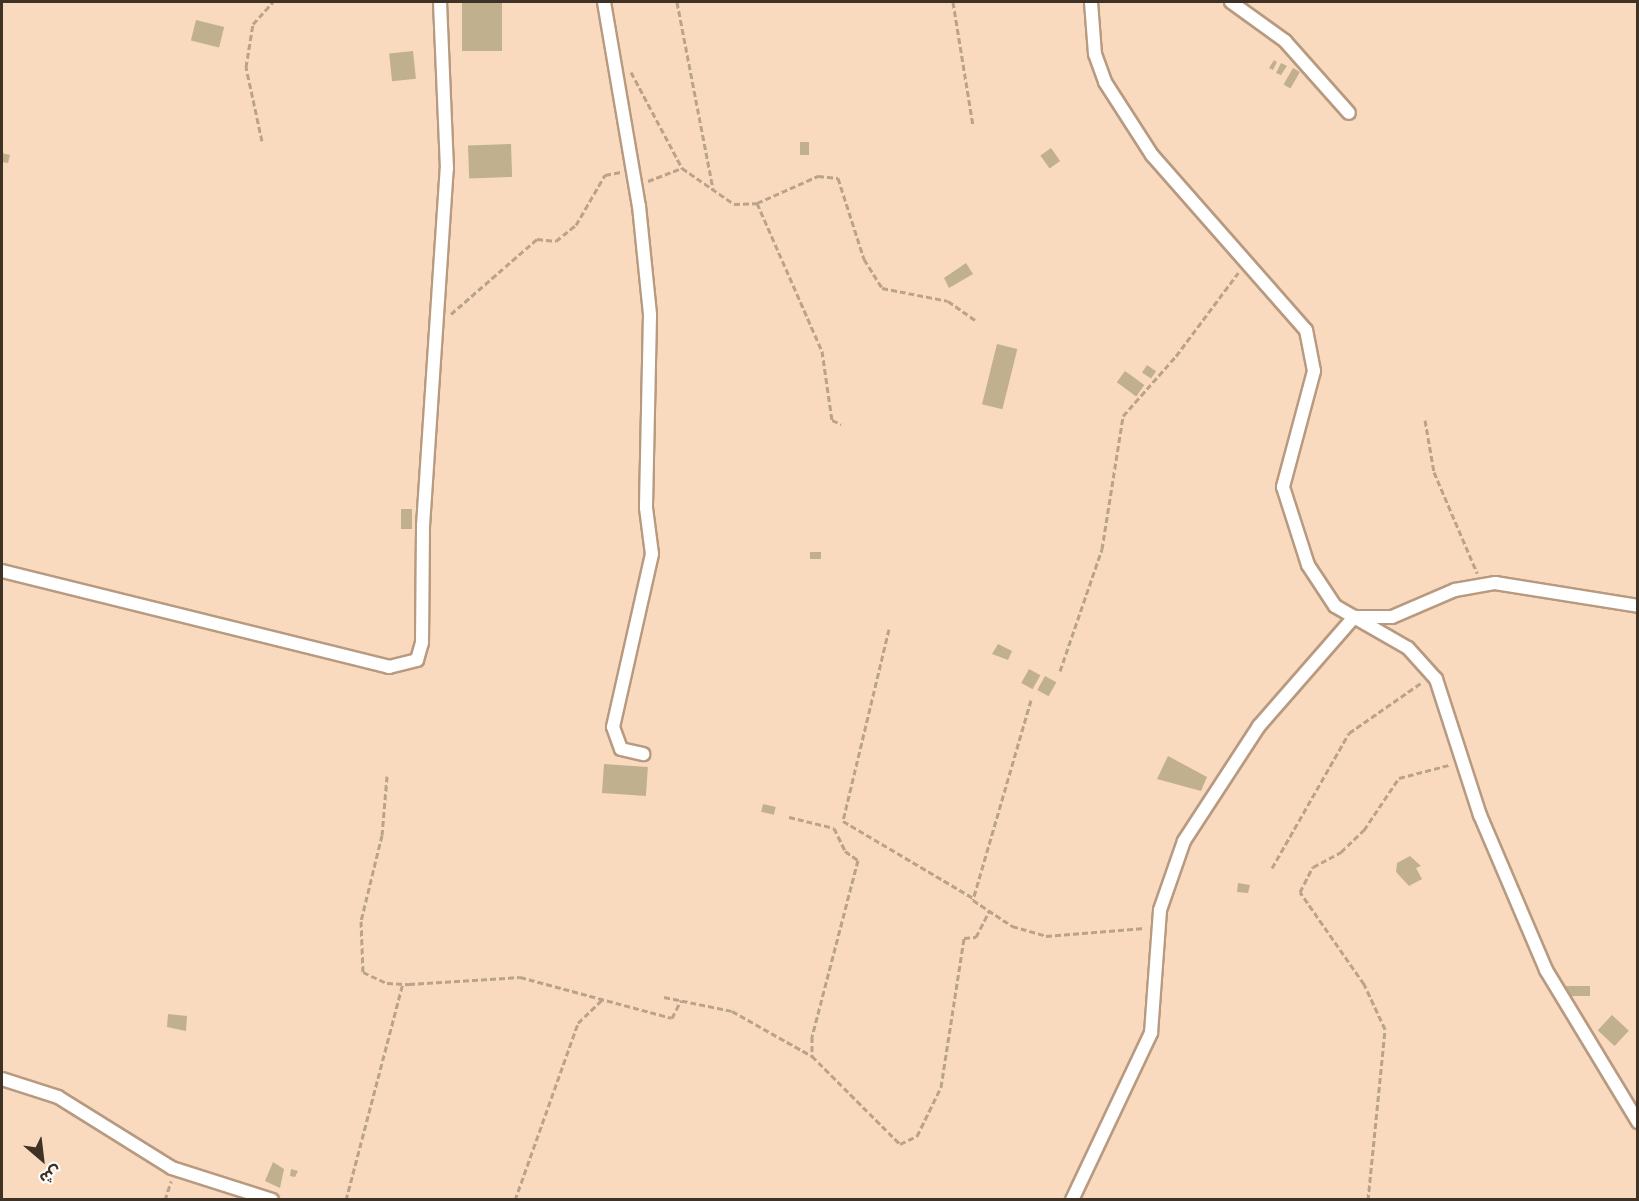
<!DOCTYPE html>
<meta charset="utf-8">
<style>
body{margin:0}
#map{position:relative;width:1639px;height:1201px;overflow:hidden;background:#f9dabe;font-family:"Fira Sans Condensed","Noto Sans Arabic",sans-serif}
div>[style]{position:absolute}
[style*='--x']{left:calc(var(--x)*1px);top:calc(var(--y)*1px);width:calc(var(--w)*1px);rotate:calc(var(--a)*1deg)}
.building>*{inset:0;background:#c1b08d;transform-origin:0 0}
.path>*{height:3px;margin-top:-1.5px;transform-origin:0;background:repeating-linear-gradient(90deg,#baa28b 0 6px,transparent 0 9px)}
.roads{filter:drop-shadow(2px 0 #b79a80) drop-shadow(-2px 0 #b79a80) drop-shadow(0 2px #b79a80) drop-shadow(0 -2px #b79a80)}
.street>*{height:12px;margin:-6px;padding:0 6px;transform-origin:6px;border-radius:6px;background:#fff}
span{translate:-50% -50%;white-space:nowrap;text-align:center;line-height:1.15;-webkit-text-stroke:4.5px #fff;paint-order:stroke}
.frame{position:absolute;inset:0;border:3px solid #3e3227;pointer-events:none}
.north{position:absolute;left:12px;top:1129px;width:60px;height:60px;-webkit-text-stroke:4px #fff;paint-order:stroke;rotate:152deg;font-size:16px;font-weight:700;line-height:24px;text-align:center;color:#3e3227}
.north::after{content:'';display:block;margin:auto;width:21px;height:27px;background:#3e3227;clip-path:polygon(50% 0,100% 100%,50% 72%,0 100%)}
</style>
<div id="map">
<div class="building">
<i style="left:462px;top:2px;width:40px;height:49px"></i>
<i style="left:196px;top:20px;width:29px;height:21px;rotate:14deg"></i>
<i style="left:413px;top:51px;width:28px;height:24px;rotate:84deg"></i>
<i style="clip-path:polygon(1274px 60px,1277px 62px,1273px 70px,1269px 68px)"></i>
<i style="clip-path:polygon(1281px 63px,1287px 66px,1281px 75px,1276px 73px)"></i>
<i style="left:1293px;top:68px;width:8px;height:19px;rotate:30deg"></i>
<i style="left:800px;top:142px;width:9px;height:13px"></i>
<i style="left:511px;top:144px;width:33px;height:43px;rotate:88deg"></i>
<i style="left:1051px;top:148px;width:16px;height:13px;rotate:55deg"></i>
<i style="clip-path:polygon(2px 153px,10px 155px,8px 163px,2px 162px)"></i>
<i style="clip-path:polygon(966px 263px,973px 274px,949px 288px,944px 278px)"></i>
<i style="left:997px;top:344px;width:21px;height:62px;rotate:14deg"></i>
<i style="left:1147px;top:365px;width:11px;height:9px;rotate:34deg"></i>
<i style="left:1125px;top:371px;width:24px;height:14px;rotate:36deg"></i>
<i style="left:401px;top:509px;width:11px;height:20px"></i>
<i style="left:810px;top:552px;width:11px;height:7px"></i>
<i style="clip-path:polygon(998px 644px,1012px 651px,1008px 660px,992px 654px)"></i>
<i style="left:1029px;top:669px;width:13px;height:16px;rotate:29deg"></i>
<i style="left:1045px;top:676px;width:13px;height:16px;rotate:29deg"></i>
<i style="clip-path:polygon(1168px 756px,1207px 777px,1201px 791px,1157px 779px)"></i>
<i style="left:604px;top:764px;width:44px;height:29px;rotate:4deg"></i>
<i style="left:763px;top:804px;width:13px;height:8px;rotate:13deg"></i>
<i style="clip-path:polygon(1410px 856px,1421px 866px,1416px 868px,1422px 879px,1409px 886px,1396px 872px,1397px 863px)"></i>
<i style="clip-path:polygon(1238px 883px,1250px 885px,1248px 893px,1237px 892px)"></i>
<i style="left:1566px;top:986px;width:24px;height:10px"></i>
<i style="clip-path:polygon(168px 1014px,187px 1016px,186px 1031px,167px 1027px)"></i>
<i style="left:1612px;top:1015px;width:23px;height:21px;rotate:43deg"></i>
<i style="clip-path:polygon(273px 1162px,284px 1169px,280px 1188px,265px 1181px)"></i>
<i style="clip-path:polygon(291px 1169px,298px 1171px,295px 1177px,290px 1176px)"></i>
</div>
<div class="path">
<i style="--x:677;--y:2;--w:190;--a:79.1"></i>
<i style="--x:953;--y:2;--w:125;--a:80.8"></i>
<i style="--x:631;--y:72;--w:109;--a:62"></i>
<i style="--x:262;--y:141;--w:76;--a:-102.2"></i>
<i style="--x:246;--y:67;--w:44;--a:-80.8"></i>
<i style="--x:253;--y:24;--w:30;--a:-48"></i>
<i style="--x:648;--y:181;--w:36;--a:-21"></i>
<i style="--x:682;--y:168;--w:63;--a:34.7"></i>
<i style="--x:734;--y:204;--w:23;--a:-2"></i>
<i style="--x:757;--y:203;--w:162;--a:66.3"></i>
<i style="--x:822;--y:351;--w:70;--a:81.8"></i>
<i style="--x:832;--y:420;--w:10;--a:24"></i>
<i style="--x:757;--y:203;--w:67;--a:-23.9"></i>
<i style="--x:818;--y:176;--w:20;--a:6"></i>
<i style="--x:838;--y:178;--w:85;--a:72.2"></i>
<i style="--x:864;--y:259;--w:34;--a:58"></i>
<i style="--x:882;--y:288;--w:67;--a:11.1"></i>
<i style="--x:948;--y:301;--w:33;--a:35"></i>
<i style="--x:451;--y:314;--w:114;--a:-41.1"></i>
<i style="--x:537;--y:239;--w:19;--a:6"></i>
<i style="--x:556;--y:241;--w:26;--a:-39"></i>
<i style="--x:576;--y:225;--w:58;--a:-59.9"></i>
<i style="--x:605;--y:175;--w:16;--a:-11"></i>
<i style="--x:1425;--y:420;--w:53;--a:80.2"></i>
<i style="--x:1434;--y:472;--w:110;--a:66.9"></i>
<i style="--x:889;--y:629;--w:197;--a:103.5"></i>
<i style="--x:843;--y:821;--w:151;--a:30.6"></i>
<i style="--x:1060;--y:671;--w:129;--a:-71"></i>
<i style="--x:1102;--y:549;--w:135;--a:-81"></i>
<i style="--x:1123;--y:416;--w:80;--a:-48.5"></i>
<i style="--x:1176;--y:356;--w:104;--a:-53.2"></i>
<i style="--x:1031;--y:700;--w:208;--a:106.2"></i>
<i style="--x:973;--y:900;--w:47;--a:33.7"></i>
<i style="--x:1012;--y:926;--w:35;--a:16"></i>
<i style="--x:1046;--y:936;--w:99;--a:-4.6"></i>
<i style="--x:387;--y:776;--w:59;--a:94.8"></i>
<i style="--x:382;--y:835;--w:89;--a:103.7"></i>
<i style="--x:361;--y:921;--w:51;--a:87.8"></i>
<i style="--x:363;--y:972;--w:26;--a:25"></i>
<i style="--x:387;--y:983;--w:22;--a:3"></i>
<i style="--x:409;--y:984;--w:111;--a:-3.6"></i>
<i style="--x:520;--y:977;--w:157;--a:15.1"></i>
<i style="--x:672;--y:1018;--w:20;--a:-63"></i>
<i style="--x:789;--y:817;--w:46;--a:13.7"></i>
<i style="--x:834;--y:828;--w:25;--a:64"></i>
<i style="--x:845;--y:851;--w:16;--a:35"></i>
<i style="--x:858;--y:860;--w:183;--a:104.6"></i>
<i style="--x:812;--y:1037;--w:19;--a:90"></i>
<i style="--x:812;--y:1056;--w:124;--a:45"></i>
<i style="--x:900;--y:1144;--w:19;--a:-25"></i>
<i style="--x:917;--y:1136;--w:55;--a:-63.9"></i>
<i style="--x:941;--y:1087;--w:151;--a:-81.2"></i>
<i style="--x:964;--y:938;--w:12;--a:-5"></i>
<i style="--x:976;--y:937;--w:29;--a:-63"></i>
<i style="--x:1272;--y:868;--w:155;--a:-60.3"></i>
<i style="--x:1349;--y:733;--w:88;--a:-34.8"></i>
<i style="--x:664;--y:997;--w:69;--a:11.6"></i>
<i style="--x:732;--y:1011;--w:92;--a:29.4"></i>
<i style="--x:165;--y:1200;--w:20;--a:-72"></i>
<i style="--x:346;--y:1200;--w:224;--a:-75.3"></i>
<i style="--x:515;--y:1200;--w:188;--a:-70.4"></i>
<i style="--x:578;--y:1023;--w:33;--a:-44"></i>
<i style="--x:1368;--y:1200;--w:172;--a:-84.3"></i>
<i style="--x:1385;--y:1029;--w:50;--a:-115"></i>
<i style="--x:1364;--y:984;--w:112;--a:-124.8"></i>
<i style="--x:1300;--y:892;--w:28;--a:-63"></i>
<i style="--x:1313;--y:867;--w:32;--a:-28"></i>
<i style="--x:1341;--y:852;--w:32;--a:-44"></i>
<i style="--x:1364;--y:830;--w:63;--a:-56.1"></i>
<i style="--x:1399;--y:778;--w:52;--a:-14.6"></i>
</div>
<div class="roads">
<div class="street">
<i style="--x:604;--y:2;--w:207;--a:80.3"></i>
<i style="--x:639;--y:206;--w:110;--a:84.2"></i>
<i style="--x:650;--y:315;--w:193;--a:91.2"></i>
<i style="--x:646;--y:508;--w:46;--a:82.6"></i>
<i style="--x:652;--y:554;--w:177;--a:102.7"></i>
<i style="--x:613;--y:727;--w:23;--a:70"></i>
<i style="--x:621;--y:749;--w:23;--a:13"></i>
<i style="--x:1091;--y:2;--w:52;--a:85.6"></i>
<i style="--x:1095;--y:54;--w:30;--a:70"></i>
<i style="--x:1105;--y:82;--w:87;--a:57.2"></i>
<i style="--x:1152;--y:155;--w:233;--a:48.7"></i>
<i style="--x:1306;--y:330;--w:42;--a:79"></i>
<i style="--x:1314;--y:371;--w:120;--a:105"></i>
<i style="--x:1283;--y:487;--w:82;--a:72.2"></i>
<i style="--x:1308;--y:565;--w:49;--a:56.6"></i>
<i style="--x:1335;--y:606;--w:22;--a:30"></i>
<i style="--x:1354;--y:617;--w:38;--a:0"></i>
<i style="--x:1392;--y:617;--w:69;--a:-23.2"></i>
<i style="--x:1455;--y:590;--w:41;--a:-9.9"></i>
<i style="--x:1495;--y:583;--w:145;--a:9.1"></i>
<i style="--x:1231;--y:2;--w:67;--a:35.8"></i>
<i style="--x:1285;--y:41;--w:96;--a:48.4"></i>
<i style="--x:2;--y:571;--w:399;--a:13.9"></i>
<i style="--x:389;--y:667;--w:29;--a:-14"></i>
<i style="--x:417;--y:660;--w:18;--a:-74"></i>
<i style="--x:422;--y:643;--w:117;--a:-89.5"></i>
<i style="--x:423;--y:526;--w:358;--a:-86.2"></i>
<i style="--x:447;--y:169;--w:167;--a:-92.4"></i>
<i style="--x:1354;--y:617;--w:62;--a:29.9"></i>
<i style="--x:1408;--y:648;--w:42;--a:47.9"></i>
<i style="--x:1436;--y:679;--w:143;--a:72.1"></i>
<i style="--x:1480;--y:815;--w:168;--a:66.9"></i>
<i style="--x:1546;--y:970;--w:178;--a:58.8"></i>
<i style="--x:2;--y:1079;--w:59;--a:17.8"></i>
<i style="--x:58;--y:1097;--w:134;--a:31.9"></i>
<i style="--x:172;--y:1168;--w:105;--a:17.7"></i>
<i style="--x:1072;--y:1200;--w:185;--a:-64.7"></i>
<i style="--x:1151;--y:1033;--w:123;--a:-85.8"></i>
<i style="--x:1160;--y:910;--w:73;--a:-70.8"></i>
<i style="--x:1184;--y:841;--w:137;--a:-56.9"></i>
<i style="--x:1259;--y:726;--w:145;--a:-48.9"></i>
</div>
</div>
<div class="frame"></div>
<div class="north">ش</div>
</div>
